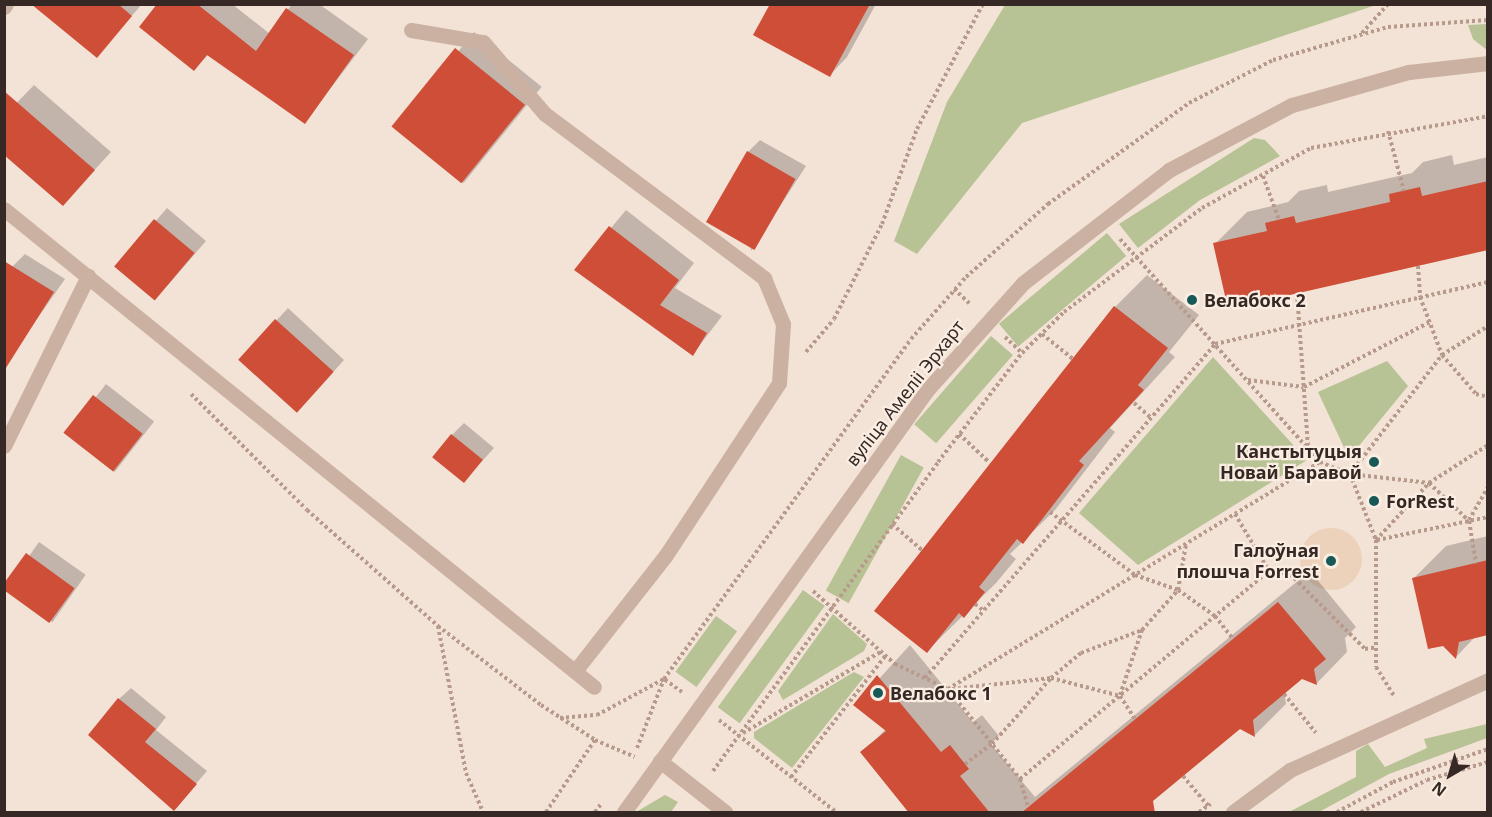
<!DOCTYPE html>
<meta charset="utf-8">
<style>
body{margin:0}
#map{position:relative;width:1492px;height:817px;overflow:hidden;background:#f3e2d6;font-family:"Noto Sans",sans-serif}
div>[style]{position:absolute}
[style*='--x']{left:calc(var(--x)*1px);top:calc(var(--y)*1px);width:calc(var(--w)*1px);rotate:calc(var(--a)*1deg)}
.green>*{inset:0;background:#b7c295;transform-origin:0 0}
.plaza>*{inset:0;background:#ecd2bb}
.round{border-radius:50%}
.shadow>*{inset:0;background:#0003;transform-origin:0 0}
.building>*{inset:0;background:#cf4e37;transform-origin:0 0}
.path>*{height:4px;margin-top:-2px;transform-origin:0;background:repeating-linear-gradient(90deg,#b79a8c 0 3px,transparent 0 6px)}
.lane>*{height:15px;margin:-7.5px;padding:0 7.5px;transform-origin:7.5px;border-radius:7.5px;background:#cbb1a1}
.street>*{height:15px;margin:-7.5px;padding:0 7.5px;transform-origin:7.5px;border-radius:7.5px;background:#cbb1a1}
.dots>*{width:16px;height:16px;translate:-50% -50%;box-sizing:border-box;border:3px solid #faede2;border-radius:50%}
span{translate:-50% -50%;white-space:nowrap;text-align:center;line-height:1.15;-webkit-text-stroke:4.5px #faede2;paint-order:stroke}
.poi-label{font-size:18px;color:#352825;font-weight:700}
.left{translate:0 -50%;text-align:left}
.right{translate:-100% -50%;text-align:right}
.street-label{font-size:18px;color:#352825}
.frame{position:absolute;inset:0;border:6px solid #352825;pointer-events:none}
.north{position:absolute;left:1420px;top:745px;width:60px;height:60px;-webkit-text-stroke:4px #faede2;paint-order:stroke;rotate:218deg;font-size:16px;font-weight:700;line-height:24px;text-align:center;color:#352825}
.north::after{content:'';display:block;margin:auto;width:21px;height:27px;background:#352825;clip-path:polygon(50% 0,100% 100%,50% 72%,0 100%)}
</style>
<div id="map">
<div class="green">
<i style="clip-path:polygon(1005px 5px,1005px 4px,1376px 5px,1022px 123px,917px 254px,894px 241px,947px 102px)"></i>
<i style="clip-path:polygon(1487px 24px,1488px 24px,1487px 50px,1473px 39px,1468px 25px)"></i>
<i style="clip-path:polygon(1254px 138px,1265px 140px,1280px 156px,1200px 200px,1138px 248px,1119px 224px)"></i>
<i style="left:1107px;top:233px;width:30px;height:141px;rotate:50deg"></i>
<i style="left:991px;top:336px;width:29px;height:117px;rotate:41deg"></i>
<i style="clip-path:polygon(1213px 357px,1307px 460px,1138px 565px,1079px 513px)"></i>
<i style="clip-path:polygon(1387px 361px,1408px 386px,1349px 458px,1318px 392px)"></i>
<i style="left:901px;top:455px;width:26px;height:155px;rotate:29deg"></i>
<i style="left:803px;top:590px;width:27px;height:145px;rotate:36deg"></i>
<i style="clip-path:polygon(833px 614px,867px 644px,864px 651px,783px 700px,778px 691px)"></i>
<i style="left:716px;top:616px;width:26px;height:69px;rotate:36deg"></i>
<i style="clip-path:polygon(854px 672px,864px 677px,792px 768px,754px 738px,754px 732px)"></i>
<i style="clip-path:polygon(1487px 724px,1487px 738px,1389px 774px,1319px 812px,1289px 812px,1356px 777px,1356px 751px,1368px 744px,1385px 767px,1427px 748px,1424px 739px)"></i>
<i style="clip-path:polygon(665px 795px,678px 802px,671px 812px,636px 812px)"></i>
</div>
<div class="plaza">
<i class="round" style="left:1300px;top:528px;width:62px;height:62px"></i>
</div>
<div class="shadow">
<i style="clip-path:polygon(33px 4px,142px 4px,97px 56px)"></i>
<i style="clip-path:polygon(159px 4px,232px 4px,270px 34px,292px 4px,319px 4px,368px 39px,305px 122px,208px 55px,194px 69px)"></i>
<i style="clip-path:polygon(772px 4px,876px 4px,847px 57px,830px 75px)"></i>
<i style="left:474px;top:32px;width:87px;height:124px;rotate:39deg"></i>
<i style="clip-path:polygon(34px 85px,111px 152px,63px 204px,4px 116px)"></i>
<i style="clip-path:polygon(760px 140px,806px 166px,751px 251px,748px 152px)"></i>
<i style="clip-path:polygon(1452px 155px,1454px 165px,1488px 157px,1488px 248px,1215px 244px,1247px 212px,1288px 202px,1299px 191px,1327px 185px,1328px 192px,1412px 173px,1423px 162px)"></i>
<i style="clip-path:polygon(167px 208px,206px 241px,167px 286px,117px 266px)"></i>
<i style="clip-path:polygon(626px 210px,694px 263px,675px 288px,722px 316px,693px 354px,576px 270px)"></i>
<i style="clip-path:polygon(25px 254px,65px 279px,18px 346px,13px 266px)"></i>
<i style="clip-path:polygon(1147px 275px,1199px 315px,1169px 352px,1175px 357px,1110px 428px,1115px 432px,1055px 510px,1010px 554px,1016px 559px,996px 583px,927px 651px,1115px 307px)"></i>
<i style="clip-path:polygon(288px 308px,344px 360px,308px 400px,240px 360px)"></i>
<i style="left:106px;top:384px;width:61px;height:64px;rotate:38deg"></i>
<i style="clip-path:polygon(464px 423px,494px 448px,464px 481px,452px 435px)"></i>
<i style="clip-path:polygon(1488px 536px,1488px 634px,1476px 636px,1456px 657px,1414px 578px,1446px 546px)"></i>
<i style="left:39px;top:542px;width:57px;height:58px;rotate:35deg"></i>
<i style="clip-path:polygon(1310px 571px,1356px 627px,1345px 638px,1347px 652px,1316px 684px,1302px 677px,1284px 692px,1286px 704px,1255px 735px,1240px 728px,1136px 812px,912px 812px,862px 753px,886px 729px,855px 705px,910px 645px,973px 722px,982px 715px,999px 736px,991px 744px,1035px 797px)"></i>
<i style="clip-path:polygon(131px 688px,166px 717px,156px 730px,207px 771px,174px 809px,119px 699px)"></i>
</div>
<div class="building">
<i style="clip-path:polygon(31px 4px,118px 4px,132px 16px,97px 58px)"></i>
<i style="clip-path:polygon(157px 4px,197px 4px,256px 51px,286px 8px,354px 55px,305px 124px,207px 55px,194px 71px,139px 27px)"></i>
<i style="clip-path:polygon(770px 4px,870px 4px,830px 77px,753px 35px)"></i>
<i style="left:455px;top:48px;width:90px;height:101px;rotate:39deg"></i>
<i style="clip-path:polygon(4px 91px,95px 170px,63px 206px,4px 155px)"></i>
<i style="left:747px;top:151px;width:56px;height:82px;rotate:30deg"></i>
<i style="clip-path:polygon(1488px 181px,1488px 250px,1228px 309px,1213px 243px,1267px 231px,1265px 223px,1294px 216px,1296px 223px,1390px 202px,1389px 194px,1420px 187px,1422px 196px)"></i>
<i style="left:154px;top:219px;width:53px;height:62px;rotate:40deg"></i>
<i style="clip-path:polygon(609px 226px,679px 280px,660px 305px,707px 333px,693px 356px,574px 270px)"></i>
<i style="clip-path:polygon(4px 261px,54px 292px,4px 371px)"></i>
<i style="clip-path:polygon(1114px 306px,1168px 348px,1138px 385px,1144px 390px,1079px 461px,1084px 465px,1023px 544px,1017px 539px,979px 587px,985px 592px,964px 618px,959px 613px,927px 653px,874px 611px)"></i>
<i style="left:275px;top:319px;width:79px;height:55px;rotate:42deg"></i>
<i style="left:93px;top:395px;width:63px;height:48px;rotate:38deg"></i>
<i style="left:451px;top:434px;width:41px;height:30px;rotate:39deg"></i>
<i style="left:26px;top:553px;width:60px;height:43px;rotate:36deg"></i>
<i style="clip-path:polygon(1488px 560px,1488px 635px,1459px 642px,1456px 659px,1443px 646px,1428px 649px,1412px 578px)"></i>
<i style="clip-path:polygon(1278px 602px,1326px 659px,1314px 669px,1317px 685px,1302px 679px,1253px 720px,1255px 737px,1240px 729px,1153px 801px,1155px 813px,1021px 813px)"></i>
<i style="clip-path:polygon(877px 675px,941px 752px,950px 745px,969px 769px,960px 776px,990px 813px,909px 813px,860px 752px,886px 731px,853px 705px)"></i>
<i style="clip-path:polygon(118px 698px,156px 729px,145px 742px,197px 784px,174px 811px,88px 735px)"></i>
</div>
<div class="path">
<i style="--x:1362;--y:33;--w:39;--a:-48"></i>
<i style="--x:1388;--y:131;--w:62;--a:75.1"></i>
<i style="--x:1263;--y:176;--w:47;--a:70"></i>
<i style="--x:1120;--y:239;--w:300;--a:48.1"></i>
<i style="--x:1320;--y:462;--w:32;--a:22"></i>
<i style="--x:1350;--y:474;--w:71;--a:68.5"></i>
<i style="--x:1376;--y:540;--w:127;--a:90"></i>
<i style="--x:1376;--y:667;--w:36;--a:58"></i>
<i style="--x:1418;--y:266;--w:31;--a:86"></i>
<i style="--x:1420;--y:297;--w:62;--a:69.2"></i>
<i style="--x:1442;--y:355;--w:52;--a:48.9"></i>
<i style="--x:1476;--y:394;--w:12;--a:14"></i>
<i style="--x:954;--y:289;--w:23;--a:43"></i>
<i style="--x:1297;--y:293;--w:155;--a:85.9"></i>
<i style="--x:1042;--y:334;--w:40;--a:39"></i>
<i style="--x:1005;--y:337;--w:23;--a:43"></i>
<i style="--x:806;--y:352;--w:43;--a:-49.7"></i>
<i style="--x:834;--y:319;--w:106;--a:-63.2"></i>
<i style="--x:882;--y:224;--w:101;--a:-69.8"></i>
<i style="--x:917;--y:129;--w:141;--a:-62.2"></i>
<i style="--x:1248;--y:380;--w:56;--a:7.1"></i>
<i style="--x:1304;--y:387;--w:142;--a:-27.3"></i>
<i style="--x:191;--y:394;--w:164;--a:45"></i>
<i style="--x:307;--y:510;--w:175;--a:41.5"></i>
<i style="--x:438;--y:626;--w:130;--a:37.5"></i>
<i style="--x:541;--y:705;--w:64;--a:32.9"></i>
<i style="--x:595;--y:740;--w:43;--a:23"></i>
<i style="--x:1134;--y:403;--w:23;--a:41"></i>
<i style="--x:959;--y:434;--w:42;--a:43.1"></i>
<i style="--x:1350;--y:474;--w:150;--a:-52.3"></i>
<i style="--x:1442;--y:355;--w:54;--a:-32.2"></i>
<i style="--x:1350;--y:474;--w:80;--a:6.5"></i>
<i style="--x:1429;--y:483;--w:55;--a:43.5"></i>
<i style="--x:1469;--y:521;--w:43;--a:80.5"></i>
<i style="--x:1050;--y:512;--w:106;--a:36.5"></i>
<i style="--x:1135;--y:575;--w:46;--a:19.2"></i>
<i style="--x:1178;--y:590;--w:45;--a:35.1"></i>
<i style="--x:1215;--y:616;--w:29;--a:52"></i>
<i style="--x:1235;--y:514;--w:66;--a:59.2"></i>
<i style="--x:1469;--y:520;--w:38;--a:-60"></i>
<i style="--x:892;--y:524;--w:40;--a:41"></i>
<i style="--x:1376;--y:540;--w:78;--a:-47.1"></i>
<i style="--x:1429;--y:483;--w:70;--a:-32.8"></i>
<i style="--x:1377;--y:540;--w:113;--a:-11.7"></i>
<i style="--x:813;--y:591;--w:110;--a:41.7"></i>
<i style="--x:895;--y:664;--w:59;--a:25.3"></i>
<i style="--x:948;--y:689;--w:115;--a:51.3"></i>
<i style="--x:1020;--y:779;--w:324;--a:-39.9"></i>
<i style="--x:1269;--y:571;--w:21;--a:8"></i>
<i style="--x:1290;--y:574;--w:106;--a:45"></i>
<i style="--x:1365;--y:649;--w:12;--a:-9"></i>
<i style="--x:975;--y:604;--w:11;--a:38"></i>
<i style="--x:438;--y:626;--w:150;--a:79.2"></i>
<i style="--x:466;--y:773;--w:43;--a:66.4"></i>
<i style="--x:925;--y:678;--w:442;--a:-49"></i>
<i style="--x:1215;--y:344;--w:280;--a:-12.8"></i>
<i style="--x:948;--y:689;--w:436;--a:-31.4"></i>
<i style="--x:952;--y:689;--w:100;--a:-6.3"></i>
<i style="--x:1051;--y:678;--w:39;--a:-40"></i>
<i style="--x:1081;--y:653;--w:65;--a:-20.7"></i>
<i style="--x:682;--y:692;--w:22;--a:-144"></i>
<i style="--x:664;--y:679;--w:420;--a:-54"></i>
<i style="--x:911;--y:339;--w:83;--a:-48.4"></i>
<i style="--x:966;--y:277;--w:110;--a:-41.7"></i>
<i style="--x:1048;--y:204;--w:173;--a:-35.6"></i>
<i style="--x:1189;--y:103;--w:94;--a:-27.1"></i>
<i style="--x:1273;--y:60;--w:120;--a:-16"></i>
<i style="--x:1388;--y:27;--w:100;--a:-4"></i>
<i style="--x:1284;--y:694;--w:50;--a:50.6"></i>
<i style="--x:1120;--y:695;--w:69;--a:-71.3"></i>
<i style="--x:1142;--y:630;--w:54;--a:-48"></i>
<i style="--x:1178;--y:590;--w:47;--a:-80.1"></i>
<i style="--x:560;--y:718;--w:37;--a:-5"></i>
<i style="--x:597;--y:715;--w:76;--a:-28.2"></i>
<i style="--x:719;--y:720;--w:149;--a:38.2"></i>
<i style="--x:743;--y:733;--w:161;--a:-30.5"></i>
<i style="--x:637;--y:748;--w:74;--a:-68.6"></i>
<i style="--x:965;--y:764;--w:34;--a:-37"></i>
<i style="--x:992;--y:744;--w:89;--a:-48.2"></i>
<i style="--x:1051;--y:678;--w:71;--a:14.6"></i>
<i style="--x:1120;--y:696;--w:27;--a:57"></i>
<i style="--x:713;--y:771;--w:382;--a:-53.9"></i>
<i style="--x:938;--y:462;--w:138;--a:-52.4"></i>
<i style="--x:1022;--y:353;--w:59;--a:-44.3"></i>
<i style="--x:1064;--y:312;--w:173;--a:-37"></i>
<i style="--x:1202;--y:208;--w:124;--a:-28.8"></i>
<i style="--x:1311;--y:148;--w:180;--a:-10.2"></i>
<i style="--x:1183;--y:776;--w:39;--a:50"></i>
<i style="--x:791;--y:777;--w:155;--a:-52.1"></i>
<i style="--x:1020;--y:779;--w:29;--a:74"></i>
<i style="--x:546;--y:812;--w:87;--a:-55.8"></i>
<i style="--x:595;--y:812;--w:10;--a:-53"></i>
<i style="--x:1199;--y:812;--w:14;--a:-34"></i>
<i style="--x:1337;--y:812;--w:64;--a:-28.2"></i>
<i style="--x:1393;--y:782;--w:101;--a:-19.2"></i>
<i style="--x:1361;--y:812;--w:73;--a:-25.9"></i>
<i style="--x:1427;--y:780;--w:64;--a:-16.4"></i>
</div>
<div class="lane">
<i style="--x:411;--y:30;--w:73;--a:9.5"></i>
<i style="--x:483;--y:42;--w:95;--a:49.3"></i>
<i style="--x:545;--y:114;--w:274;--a:36.8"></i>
<i style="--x:764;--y:278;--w:50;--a:67.6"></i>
<i style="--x:783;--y:324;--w:59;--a:93.9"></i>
<i style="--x:779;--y:383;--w:206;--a:123.3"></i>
<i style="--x:666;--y:555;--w:147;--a:128.1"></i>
<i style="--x:660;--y:761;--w:83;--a:38.1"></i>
<i style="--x:1233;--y:812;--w:71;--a:-36.4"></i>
<i style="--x:1290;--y:770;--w:217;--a:-24.4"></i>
</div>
<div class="street">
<i style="--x:4;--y:7;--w:4;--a:-56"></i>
<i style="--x:4;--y:209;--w:759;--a:39.01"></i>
<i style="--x:4;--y:446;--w:190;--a:-63.7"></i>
<i style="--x:624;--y:812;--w:521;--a:-54.3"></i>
<i style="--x:928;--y:389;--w:142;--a:-48.1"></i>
<i style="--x:1023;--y:283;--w:185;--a:-37.7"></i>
<i style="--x:1169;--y:170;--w:139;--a:-27.9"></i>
<i style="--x:1292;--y:105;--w:122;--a:-15.8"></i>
<i style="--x:1409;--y:72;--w:80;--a:-6.5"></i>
</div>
<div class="dots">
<i style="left:1192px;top:300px;background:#175957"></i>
<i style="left:1374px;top:462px;background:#175957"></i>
<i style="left:1374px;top:501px;background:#175957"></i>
<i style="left:1331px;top:561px;background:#175957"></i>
<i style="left:878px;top:693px;background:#175957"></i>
</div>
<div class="poi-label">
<span class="left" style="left:1204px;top:300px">Велабокс 2</span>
<span class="right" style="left:1362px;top:462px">Канстытуцыя<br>Новай Баравой</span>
<span class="left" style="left:1386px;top:501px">ForRest</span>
<span class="right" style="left:1319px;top:561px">Галоўная<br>плошча Forrest</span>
<span class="left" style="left:890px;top:693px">Велабокс 1</span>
</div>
<div class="street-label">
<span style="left:905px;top:393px;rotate:-52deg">вуліца Амеліі Эрхарт</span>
</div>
<div class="frame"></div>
<div class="north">N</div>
</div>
